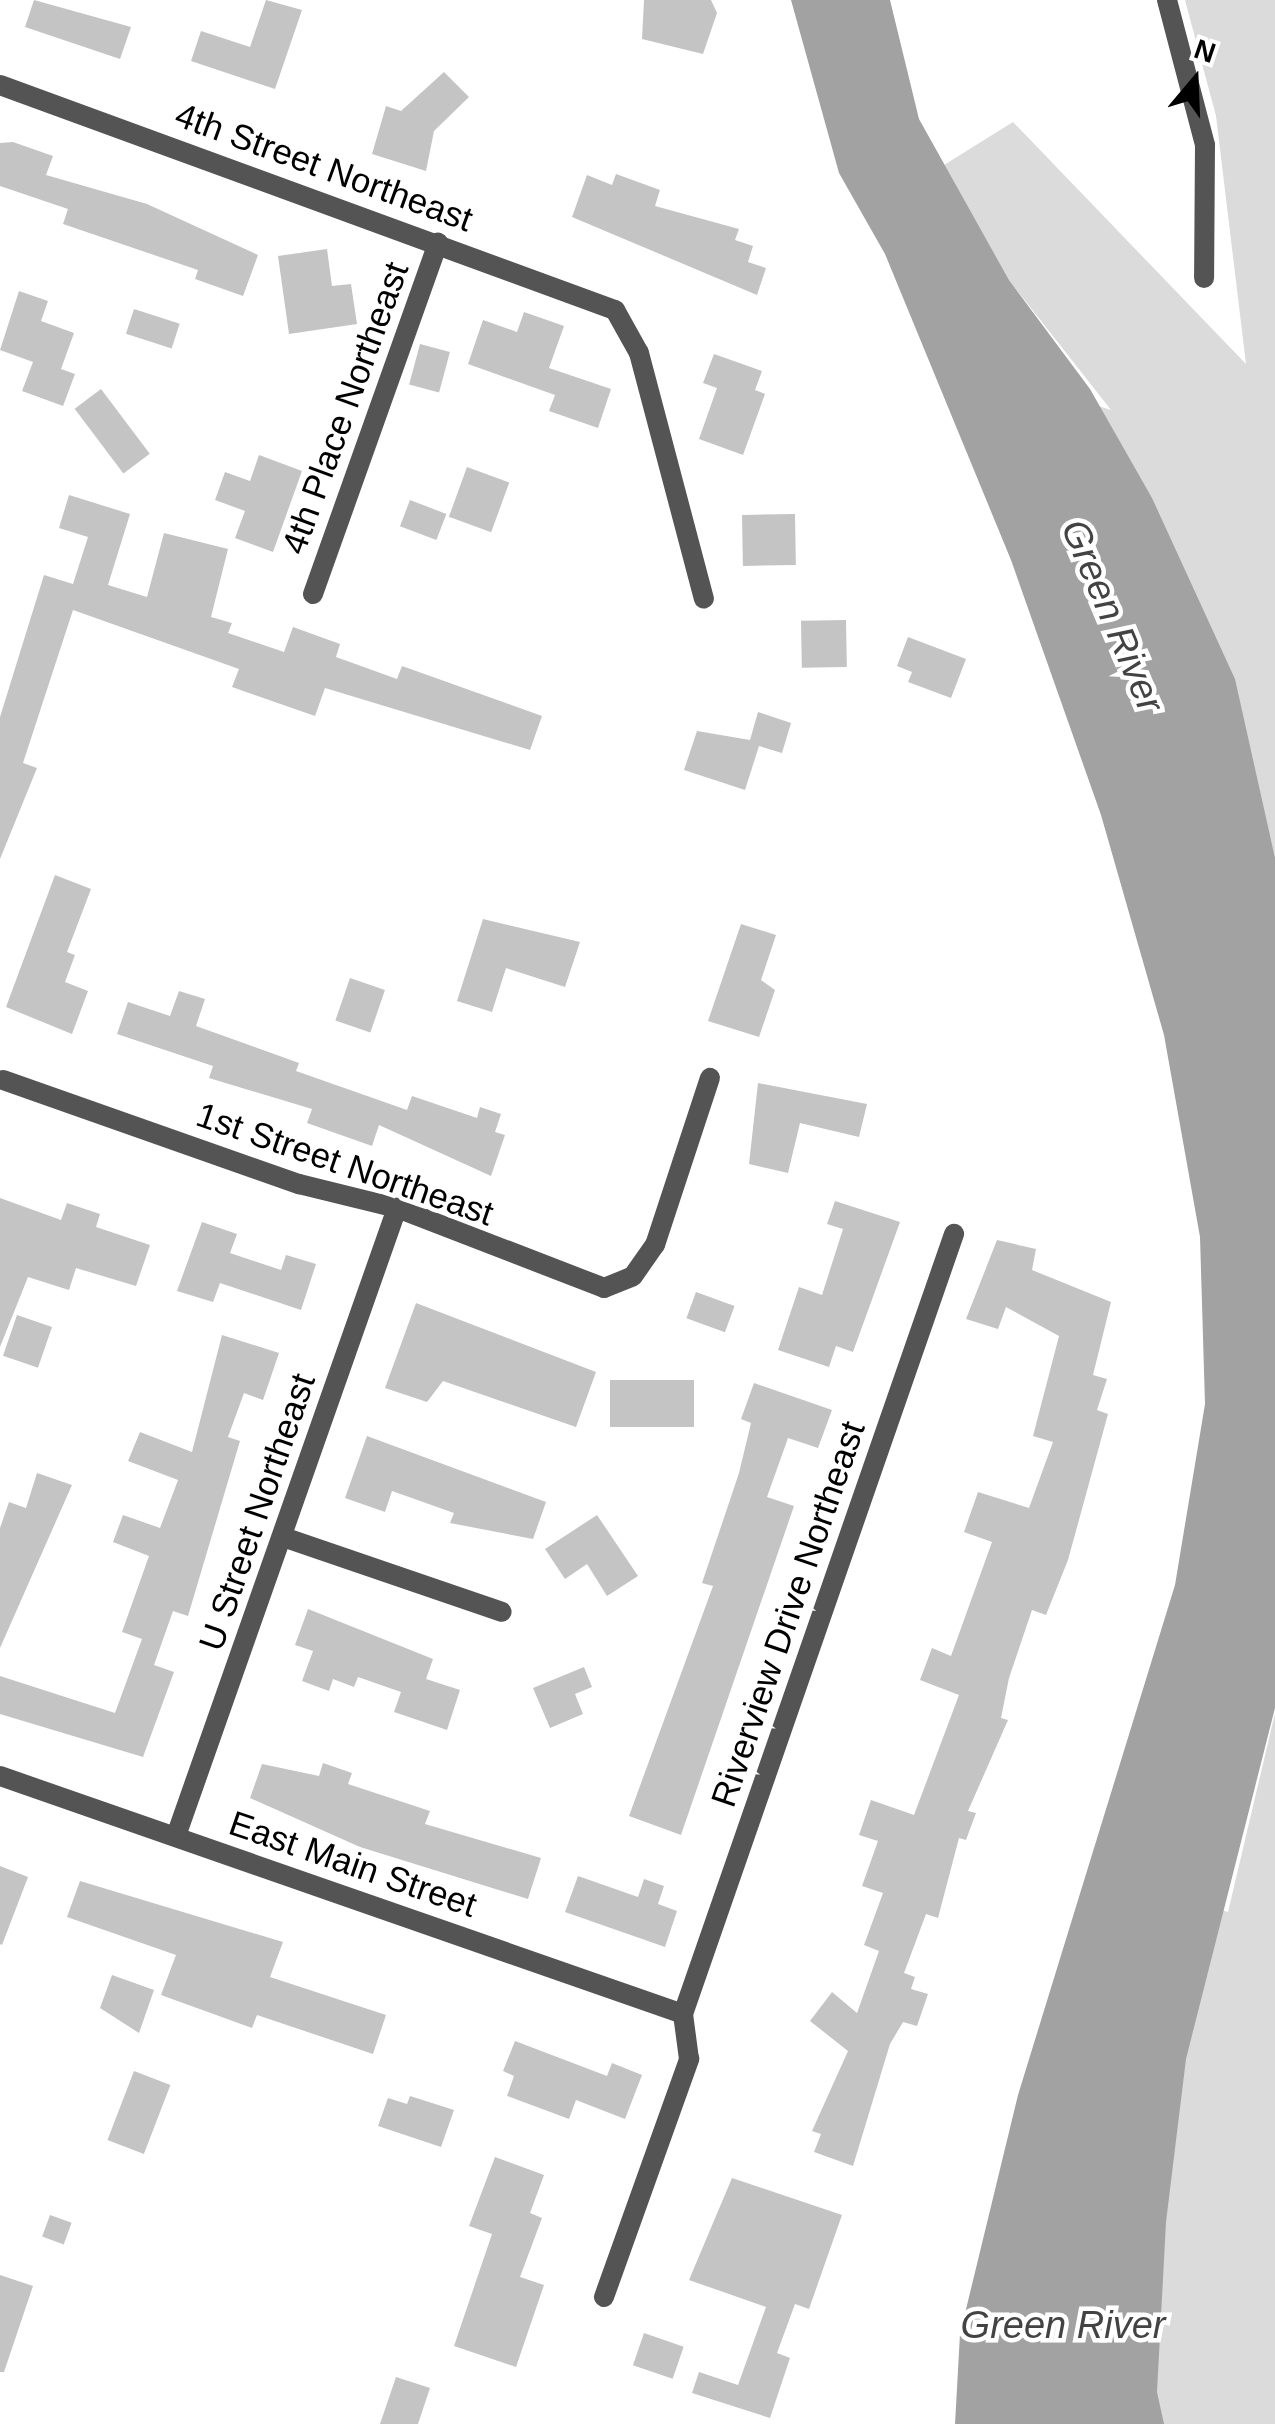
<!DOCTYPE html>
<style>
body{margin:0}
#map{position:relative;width:1275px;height:2424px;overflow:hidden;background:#fff;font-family:Helvetica,sans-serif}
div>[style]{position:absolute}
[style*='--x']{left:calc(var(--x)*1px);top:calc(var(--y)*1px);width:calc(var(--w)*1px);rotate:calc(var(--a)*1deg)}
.green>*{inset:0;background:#dbdbdb}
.water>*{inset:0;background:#a2a2a2}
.building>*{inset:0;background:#c4c4c4;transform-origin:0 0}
.minor>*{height:20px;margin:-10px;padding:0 10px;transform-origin:10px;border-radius:10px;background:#545454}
span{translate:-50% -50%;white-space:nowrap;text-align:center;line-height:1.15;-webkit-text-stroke:9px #fff;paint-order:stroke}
.street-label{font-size:35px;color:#000}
.water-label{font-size:38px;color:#434343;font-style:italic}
.north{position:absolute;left:1145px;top:30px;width:100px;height:100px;-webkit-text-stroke:8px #fff;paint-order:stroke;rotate:19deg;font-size:28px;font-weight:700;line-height:40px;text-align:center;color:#000}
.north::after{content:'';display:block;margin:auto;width:35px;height:45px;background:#000;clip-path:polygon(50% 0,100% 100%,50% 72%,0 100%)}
</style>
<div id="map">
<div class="green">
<i style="clip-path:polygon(1185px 0,1275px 0,1275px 1104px,1048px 390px,1111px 410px,1009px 280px,944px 165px,1013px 122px,1246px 364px,1216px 116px)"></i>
<i style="clip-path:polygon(1275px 1713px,1275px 2424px,1062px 2424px,1169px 1892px,1228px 1912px)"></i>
</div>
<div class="water">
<i style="clip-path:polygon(791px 0,890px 0,919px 119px,1009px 280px,1090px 389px,1152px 498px,1235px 679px,1275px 858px,1275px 1708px,1186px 2059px,1166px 2222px,1157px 2392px,1164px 2424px,955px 2424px,960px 2334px,1018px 2095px,1175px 1585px,1205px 1404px,1200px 1237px,1164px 1035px,1101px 815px,1011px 560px,885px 254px,839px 173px)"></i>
</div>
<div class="building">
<i style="clip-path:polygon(34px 0,131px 27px,120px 59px,25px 27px)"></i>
<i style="clip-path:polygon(266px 0,302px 10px,275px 89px,191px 61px,201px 31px,250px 47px)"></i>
<i style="clip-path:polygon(644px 0,711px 0,717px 13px,703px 54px,642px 39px)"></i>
<i style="clip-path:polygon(444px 72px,469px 97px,434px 131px,426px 171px,372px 154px,386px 106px,401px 111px)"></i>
<i style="clip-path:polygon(13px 142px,53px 156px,46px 175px,147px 204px,258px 255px,243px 296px,195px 279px,198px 270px,63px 224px,68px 209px,0 186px,0 143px)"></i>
<i style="clip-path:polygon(616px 174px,660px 190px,655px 206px,739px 229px,735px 240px,753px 246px,748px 262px,766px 268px,757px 295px,572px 217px,587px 175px,612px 185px)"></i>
<i style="clip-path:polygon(327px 249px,332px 286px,351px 284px,357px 324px,289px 334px,278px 256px)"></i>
<i style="clip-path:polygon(19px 291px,48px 301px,41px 321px,74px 333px,61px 369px,75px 374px,63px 406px,22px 391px,33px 362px,0 350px)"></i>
<i style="left:134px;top:309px;width:48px;height:26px;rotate:18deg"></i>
<i style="clip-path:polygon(524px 312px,564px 326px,549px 368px,611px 389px,598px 428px,549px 411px,555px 395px,468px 364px,483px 320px,517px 332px)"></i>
<i style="left:420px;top:344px;width:31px;height:42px;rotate:15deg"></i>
<i style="clip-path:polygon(714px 354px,762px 371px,755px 390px,765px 394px,743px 455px,699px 439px,717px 388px,703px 383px)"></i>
<i style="left:101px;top:389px;width:81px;height:33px;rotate:53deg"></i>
<i style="clip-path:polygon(259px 455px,302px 471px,273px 552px,235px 538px,245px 511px,215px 500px,225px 472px,250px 481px)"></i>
<i style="left:467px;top:467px;width:45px;height:53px;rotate:20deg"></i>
<i style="clip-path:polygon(69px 495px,130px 514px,108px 585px,147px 597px,164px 533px,228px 549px,211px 617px,232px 623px,228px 633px,284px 652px,293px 627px,340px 644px,336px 657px,397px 679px,402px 666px,542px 716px,530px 750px,325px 688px,315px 716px,232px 687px,239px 669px,73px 610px,23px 763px,37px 768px,0 859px,0 717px,44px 575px,73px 584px,88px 537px,59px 528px)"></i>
<i style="left:410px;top:500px;width:39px;height:28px;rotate:21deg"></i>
<i style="left:795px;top:514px;width:51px;height:53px;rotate:89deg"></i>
<i style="left:846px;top:620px;width:47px;height:45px;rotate:89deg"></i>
<i style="clip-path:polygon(908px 637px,966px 659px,951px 698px,908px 682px,912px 672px,897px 666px)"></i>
<i style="clip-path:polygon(758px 712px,791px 723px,782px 753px,759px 746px,745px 790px,684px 770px,697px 731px,750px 740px)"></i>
<i style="clip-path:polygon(55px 875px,91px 889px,67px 952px,75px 955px,65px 982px,88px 991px,72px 1034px,6px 1007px)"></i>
<i style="clip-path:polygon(483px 919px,580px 942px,565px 987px,506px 968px,492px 1012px,457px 1001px)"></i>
<i style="clip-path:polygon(741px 924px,776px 935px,761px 980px,775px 990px,759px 1037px,708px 1021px)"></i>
<i style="left:350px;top:978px;width:37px;height:45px;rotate:19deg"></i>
<i style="clip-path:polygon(179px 991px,205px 999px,196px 1026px,299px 1063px,296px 1071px,407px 1110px,412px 1096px,477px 1118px,480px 1107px,501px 1114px,495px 1132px,505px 1135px,491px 1176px,379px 1125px,372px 1146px,307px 1123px,312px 1109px,209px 1078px,213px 1066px,117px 1034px,128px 1002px,170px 1016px)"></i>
<i style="clip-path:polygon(758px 1083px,867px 1104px,859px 1137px,800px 1123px,788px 1173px,749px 1164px)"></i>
<i style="clip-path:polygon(0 1198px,61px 1220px,67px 1203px,100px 1214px,96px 1227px,150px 1245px,136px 1286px,76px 1268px,69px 1290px,28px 1277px,0 1347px)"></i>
<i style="clip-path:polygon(835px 1201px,900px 1222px,853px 1352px,836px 1346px,829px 1367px,778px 1350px,799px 1287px,822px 1295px,843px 1229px,827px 1224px)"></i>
<i style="clip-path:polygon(202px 1222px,237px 1234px,230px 1253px,281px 1270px,286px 1255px,316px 1264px,301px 1310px,220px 1283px,213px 1302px,177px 1291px)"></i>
<i style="clip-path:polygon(997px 1240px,1036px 1249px,1032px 1270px,1111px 1302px,1093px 1375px,1107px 1379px,1097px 1410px,1108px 1414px,1068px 1560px,1046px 1615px,1032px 1610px,1009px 1678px,1001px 1718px,1008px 1720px,968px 1811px,976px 1813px,966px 1840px,959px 1838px,938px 1918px,926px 1914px,904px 1973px,915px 1977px,911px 1989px,928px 1994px,917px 2026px,903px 2022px,890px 2044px,853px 2166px,814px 2152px,821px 2134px,812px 2131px,848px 2051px,810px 2021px,832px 1992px,857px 2013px,879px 1951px,864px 1945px,883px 1893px,862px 1886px,878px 1841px,859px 1835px,871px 1800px,914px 1815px,959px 1695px,920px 1680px,932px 1648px,951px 1656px,992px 1542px,964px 1532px,978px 1492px,1029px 1508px,1053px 1442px,1033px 1436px,1059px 1336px,1006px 1307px,998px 1329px,966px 1319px)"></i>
<i style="left:696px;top:1292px;width:41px;height:28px;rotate:20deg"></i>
<i style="clip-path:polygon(416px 1303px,596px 1372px,576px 1427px,443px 1381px,427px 1402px,385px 1388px)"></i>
<i style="left:17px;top:1315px;width:37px;height:43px;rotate:19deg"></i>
<i style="clip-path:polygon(222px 1335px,279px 1353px,263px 1400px,244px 1393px,228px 1437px,240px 1441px,188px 1616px,173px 1611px,154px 1665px,174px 1672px,143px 1757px,0 1714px,0 1676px,115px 1713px,142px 1639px,122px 1632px,149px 1556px,113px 1542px,123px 1515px,160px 1528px,178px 1480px,128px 1461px,140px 1432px,192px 1452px)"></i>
<i style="left:694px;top:1380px;width:47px;height:84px;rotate:90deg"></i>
<i style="clip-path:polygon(754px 1383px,832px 1410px,818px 1448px,788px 1438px,767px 1497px,794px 1506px,681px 1835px,629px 1816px,713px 1586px,702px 1583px,739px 1473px,751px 1423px,741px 1419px)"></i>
<i style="clip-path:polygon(367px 1436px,546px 1502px,533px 1539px,450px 1523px,454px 1513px,392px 1491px,385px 1512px,345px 1498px)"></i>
<i style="clip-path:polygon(37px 1473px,72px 1485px,0 1648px,0 1528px,9px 1502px,26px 1508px)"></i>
<i style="clip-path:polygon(597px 1515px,638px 1576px,607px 1596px,587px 1564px,565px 1579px,545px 1549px)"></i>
<i style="clip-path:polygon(308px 1609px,433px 1659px,426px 1679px,460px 1690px,447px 1730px,394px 1712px,401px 1692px,358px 1677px,354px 1687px,333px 1679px,329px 1691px,302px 1681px,313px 1651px,295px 1645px)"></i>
<i style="clip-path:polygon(584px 1667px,592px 1687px,575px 1694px,583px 1714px,550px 1728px,533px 1688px)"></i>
<i style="clip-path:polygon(323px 1763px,352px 1773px,348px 1784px,430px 1811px,425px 1824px,541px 1858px,528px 1899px,360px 1847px,250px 1798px,262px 1764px,319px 1776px)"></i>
<i style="clip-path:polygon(0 1866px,28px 1877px,2px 1945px,0 1944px)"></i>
<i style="clip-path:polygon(578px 1876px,638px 1897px,644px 1879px,664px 1886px,658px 1904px,677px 1911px,665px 1947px,565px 1912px)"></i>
<i style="clip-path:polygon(80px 1881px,283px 1942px,270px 1977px,386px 2015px,373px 2054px,257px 2015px,252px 2028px,161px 1995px,176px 1955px,67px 1917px)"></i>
<i style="clip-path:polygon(112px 1975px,154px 1990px,139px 2033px,100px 2008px)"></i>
<i style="clip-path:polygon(515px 2041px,607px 2076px,612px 2063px,642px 2075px,625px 2119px,576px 2100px,569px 2119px,507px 2096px,514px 2076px,503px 2071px)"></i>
<i style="left:134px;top:2071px;width:39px;height:74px;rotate:21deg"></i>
<i style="clip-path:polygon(410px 2096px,454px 2110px,441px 2147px,378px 2126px,388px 2098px,407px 2104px)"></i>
<i style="clip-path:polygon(495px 2157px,544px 2175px,530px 2213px,542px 2218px,520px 2277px,544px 2285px,516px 2367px,454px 2346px,492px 2234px,469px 2226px)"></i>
<i style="clip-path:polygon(732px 2178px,842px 2215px,809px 2309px,795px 2304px,777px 2353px,790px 2358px,770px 2418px,692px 2393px,699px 2372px,738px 2385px,766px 2307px,689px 2280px)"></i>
<i style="left:50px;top:2215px;width:23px;height:23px;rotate:20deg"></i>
<i style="clip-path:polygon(0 2275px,33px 2286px,4px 2372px,0 2372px)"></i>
<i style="left:644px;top:2333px;width:42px;height:34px;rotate:19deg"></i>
<i style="clip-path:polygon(396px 2377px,430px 2388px,418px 2424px,380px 2424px)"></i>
</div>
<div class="minor">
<i style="--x:1167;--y:0;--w:150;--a:75.3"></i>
<i style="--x:1205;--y:145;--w:133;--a:90.4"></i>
<i style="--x:0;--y:85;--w:655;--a:20.1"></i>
<i style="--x:615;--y:310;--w:49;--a:60.8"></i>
<i style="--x:639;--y:353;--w:254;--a:75.2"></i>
<i style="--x:313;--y:594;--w:373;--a:-70.4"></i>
<i style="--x:3;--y:1080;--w:314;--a:19.4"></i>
<i style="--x:299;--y:1184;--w:101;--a:13.8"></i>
<i style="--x:397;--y:1208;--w:222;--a:21.1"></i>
<i style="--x:604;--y:1288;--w:31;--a:-22"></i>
<i style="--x:633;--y:1276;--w:38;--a:-55"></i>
<i style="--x:655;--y:1245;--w:176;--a:-71.8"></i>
<i style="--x:283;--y:1537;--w:231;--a:18.9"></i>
<i style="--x:0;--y:1776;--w:723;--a:19.21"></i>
<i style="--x:176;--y:1836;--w:666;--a:-70.61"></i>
<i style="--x:604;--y:2297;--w:253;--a:-70.3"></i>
<i style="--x:689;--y:2059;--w:45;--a:-97.6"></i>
<i style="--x:683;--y:2014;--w:826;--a:-70.84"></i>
</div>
<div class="street-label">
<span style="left:324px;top:167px;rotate:20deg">4th Street Northeast</span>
<span style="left:345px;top:408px;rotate:-70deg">4th Place Northeast</span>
<span style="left:345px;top:1164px;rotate:19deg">1st Street Northeast</span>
<span style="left:257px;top:1512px;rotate:-71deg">U Street Northeast</span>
<span style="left:788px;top:1614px;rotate:-71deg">Riverview Drive Northeast</span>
<span style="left:353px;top:1864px;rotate:19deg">East Main Street</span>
</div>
<div class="water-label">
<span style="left:1112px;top:616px;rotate:67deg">Green River</span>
<span style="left:1063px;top:2326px">Green River</span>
</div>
<div class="north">N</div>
</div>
